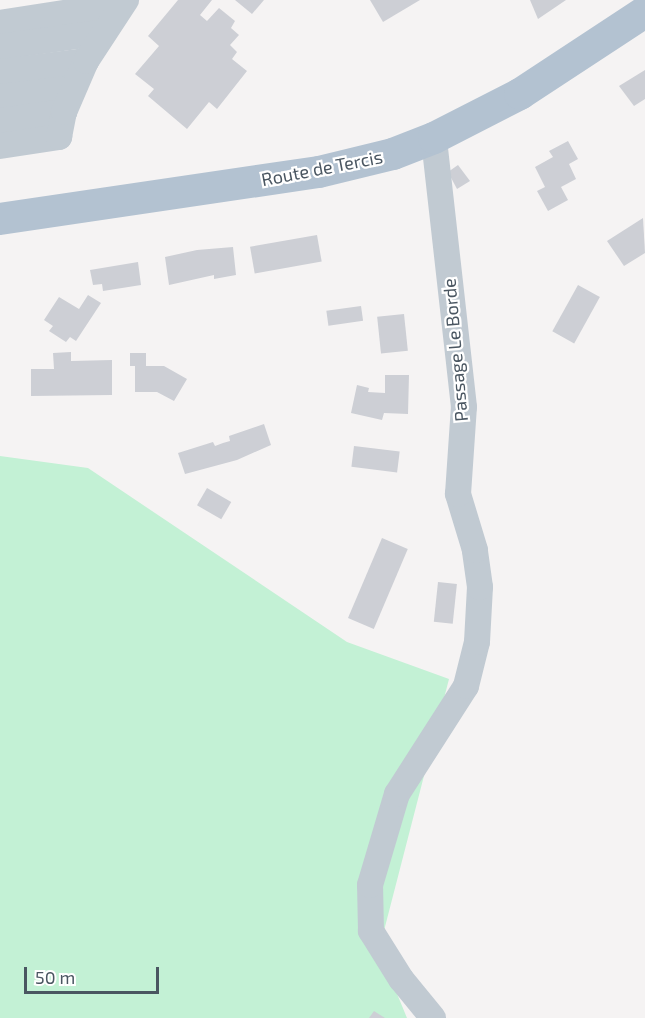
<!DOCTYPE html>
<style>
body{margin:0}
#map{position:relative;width:645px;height:1018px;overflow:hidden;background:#f5f3f3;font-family:"Exo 2",sans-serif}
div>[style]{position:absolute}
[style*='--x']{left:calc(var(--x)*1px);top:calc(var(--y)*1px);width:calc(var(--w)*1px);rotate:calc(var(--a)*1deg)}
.green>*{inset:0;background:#c3f1d5}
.building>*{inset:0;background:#cdcfd5;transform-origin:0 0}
.minor>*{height:26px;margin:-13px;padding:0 13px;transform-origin:13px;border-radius:13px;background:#c1cad2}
.major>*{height:32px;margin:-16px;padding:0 16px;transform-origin:16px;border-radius:16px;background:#b3c2d1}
span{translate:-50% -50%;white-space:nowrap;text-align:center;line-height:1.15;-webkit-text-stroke:4.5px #fff;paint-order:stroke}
.street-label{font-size:18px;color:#4a5661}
.scale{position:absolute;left:24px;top:967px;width:135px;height:27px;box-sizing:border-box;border:3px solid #4a5661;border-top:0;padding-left:8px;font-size:18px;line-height:21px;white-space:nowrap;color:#4a5661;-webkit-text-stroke:4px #fff;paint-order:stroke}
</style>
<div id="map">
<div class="green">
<i style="clip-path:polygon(0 456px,88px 468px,347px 642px,449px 679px,379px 950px,407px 1018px,0 1018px)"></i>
</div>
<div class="building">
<i style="clip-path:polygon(178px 0,212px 0,200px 15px,207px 21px,219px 8px,235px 21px,231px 28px,239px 35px,230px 45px,237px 52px,232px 59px,247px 71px,217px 109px,209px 102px,187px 129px,148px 96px,154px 89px,135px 74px,159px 46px,148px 36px)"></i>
<i style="clip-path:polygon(235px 0,264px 0,252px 14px)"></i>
<i style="clip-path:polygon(370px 0,420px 0,383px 22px)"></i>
<i style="clip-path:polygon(530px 0,566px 0,538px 19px)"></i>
<i style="clip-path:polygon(645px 70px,645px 99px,634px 106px,619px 86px)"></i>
<i style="clip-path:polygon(568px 141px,578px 159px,569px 164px,576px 179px,561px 187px,568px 200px,548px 211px,537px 191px,545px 187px,535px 167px,553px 157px,549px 151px)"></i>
<i style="clip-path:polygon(458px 165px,470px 181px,457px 189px,448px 172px)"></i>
<i style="clip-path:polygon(643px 218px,645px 253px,624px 266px,607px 241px)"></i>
<i style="left:317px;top:235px;width:27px;height:68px;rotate:80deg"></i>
<i style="clip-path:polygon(233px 247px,236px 275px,214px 279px,214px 275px,169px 285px,165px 257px,197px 250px)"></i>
<i style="clip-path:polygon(138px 262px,141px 285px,103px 291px,102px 284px,93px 285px,90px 270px)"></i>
<i style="left:578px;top:285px;width:25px;height:53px;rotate:29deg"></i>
<i style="clip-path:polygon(88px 295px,101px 303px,76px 341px,70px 337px,66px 342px,49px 331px,53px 326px,44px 320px,59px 297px,79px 309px)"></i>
<i style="left:361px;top:306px;width:15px;height:35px;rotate:82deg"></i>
<i style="left:404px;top:314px;width:37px;height:27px;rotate:84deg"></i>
<i style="clip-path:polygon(71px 352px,71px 361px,112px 360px,112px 395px,31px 396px,31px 369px,54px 369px,53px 353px)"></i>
<i style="clip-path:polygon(130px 353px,146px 353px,146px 366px,164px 366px,187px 379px,174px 401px,157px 392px,135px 392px,135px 366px,130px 366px)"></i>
<i style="clip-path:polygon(385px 375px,409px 375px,408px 414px,384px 413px,382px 420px,351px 413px,357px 385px,369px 388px,368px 392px,385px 393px)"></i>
<i style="clip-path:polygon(264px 424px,271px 445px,237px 460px,185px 474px,178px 453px,213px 442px,215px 446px,223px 443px,230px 441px,229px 436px)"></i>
<i style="left:354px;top:446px;width:46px;height:21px;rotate:7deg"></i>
<i style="left:207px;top:488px;width:28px;height:20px;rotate:30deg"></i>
<i style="left:382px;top:538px;width:28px;height:87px;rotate:23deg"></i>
<i style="left:438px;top:582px;width:19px;height:40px;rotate:6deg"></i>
<i style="clip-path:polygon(374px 1011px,385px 1018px,369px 1018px)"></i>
</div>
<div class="minor">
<i style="--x:0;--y:23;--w:123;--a:-8.9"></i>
<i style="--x:0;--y:47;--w:105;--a:-8.2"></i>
<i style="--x:0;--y:72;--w:87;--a:-7.3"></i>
<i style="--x:0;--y:97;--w:74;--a:-7"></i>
<i style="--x:0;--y:121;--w:65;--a:-8"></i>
<i style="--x:0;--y:146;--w:60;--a:-8.7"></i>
<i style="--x:59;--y:137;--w:25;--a:-79"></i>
<i style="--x:64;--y:112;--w:56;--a:-66.7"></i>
<i style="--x:86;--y:61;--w:73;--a:-56.7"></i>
<i style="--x:433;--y:1018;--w:50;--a:-129.4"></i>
<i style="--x:401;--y:979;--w:57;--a:-122"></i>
<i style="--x:371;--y:931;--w:46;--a:-91.2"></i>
<i style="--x:370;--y:885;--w:95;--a:-73.5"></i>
<i style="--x:397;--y:794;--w:128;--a:-57.4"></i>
<i style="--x:466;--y:686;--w:45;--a:-76"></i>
<i style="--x:477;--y:642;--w:55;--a:-86.9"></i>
<i style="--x:480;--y:587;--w:37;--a:-98"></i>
<i style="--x:475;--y:550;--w:59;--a:-106.9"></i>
<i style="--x:458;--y:494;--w:87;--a:-86.1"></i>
<i style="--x:464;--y:407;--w:271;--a:-96.4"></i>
</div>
<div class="major">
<i style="--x:0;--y:219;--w:322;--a:-8.4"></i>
<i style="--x:319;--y:172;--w:76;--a:-13.7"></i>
<i style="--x:393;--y:154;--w:44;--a:-21.3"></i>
<i style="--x:434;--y:138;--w:97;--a:-27.1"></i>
<i style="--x:520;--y:94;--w:149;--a:-33.3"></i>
</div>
<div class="street-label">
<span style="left:322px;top:168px;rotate:-11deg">Route de Tercis</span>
<span style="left:455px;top:350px;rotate:-95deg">Passage Le Borde</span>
</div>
<div class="scale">50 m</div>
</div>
